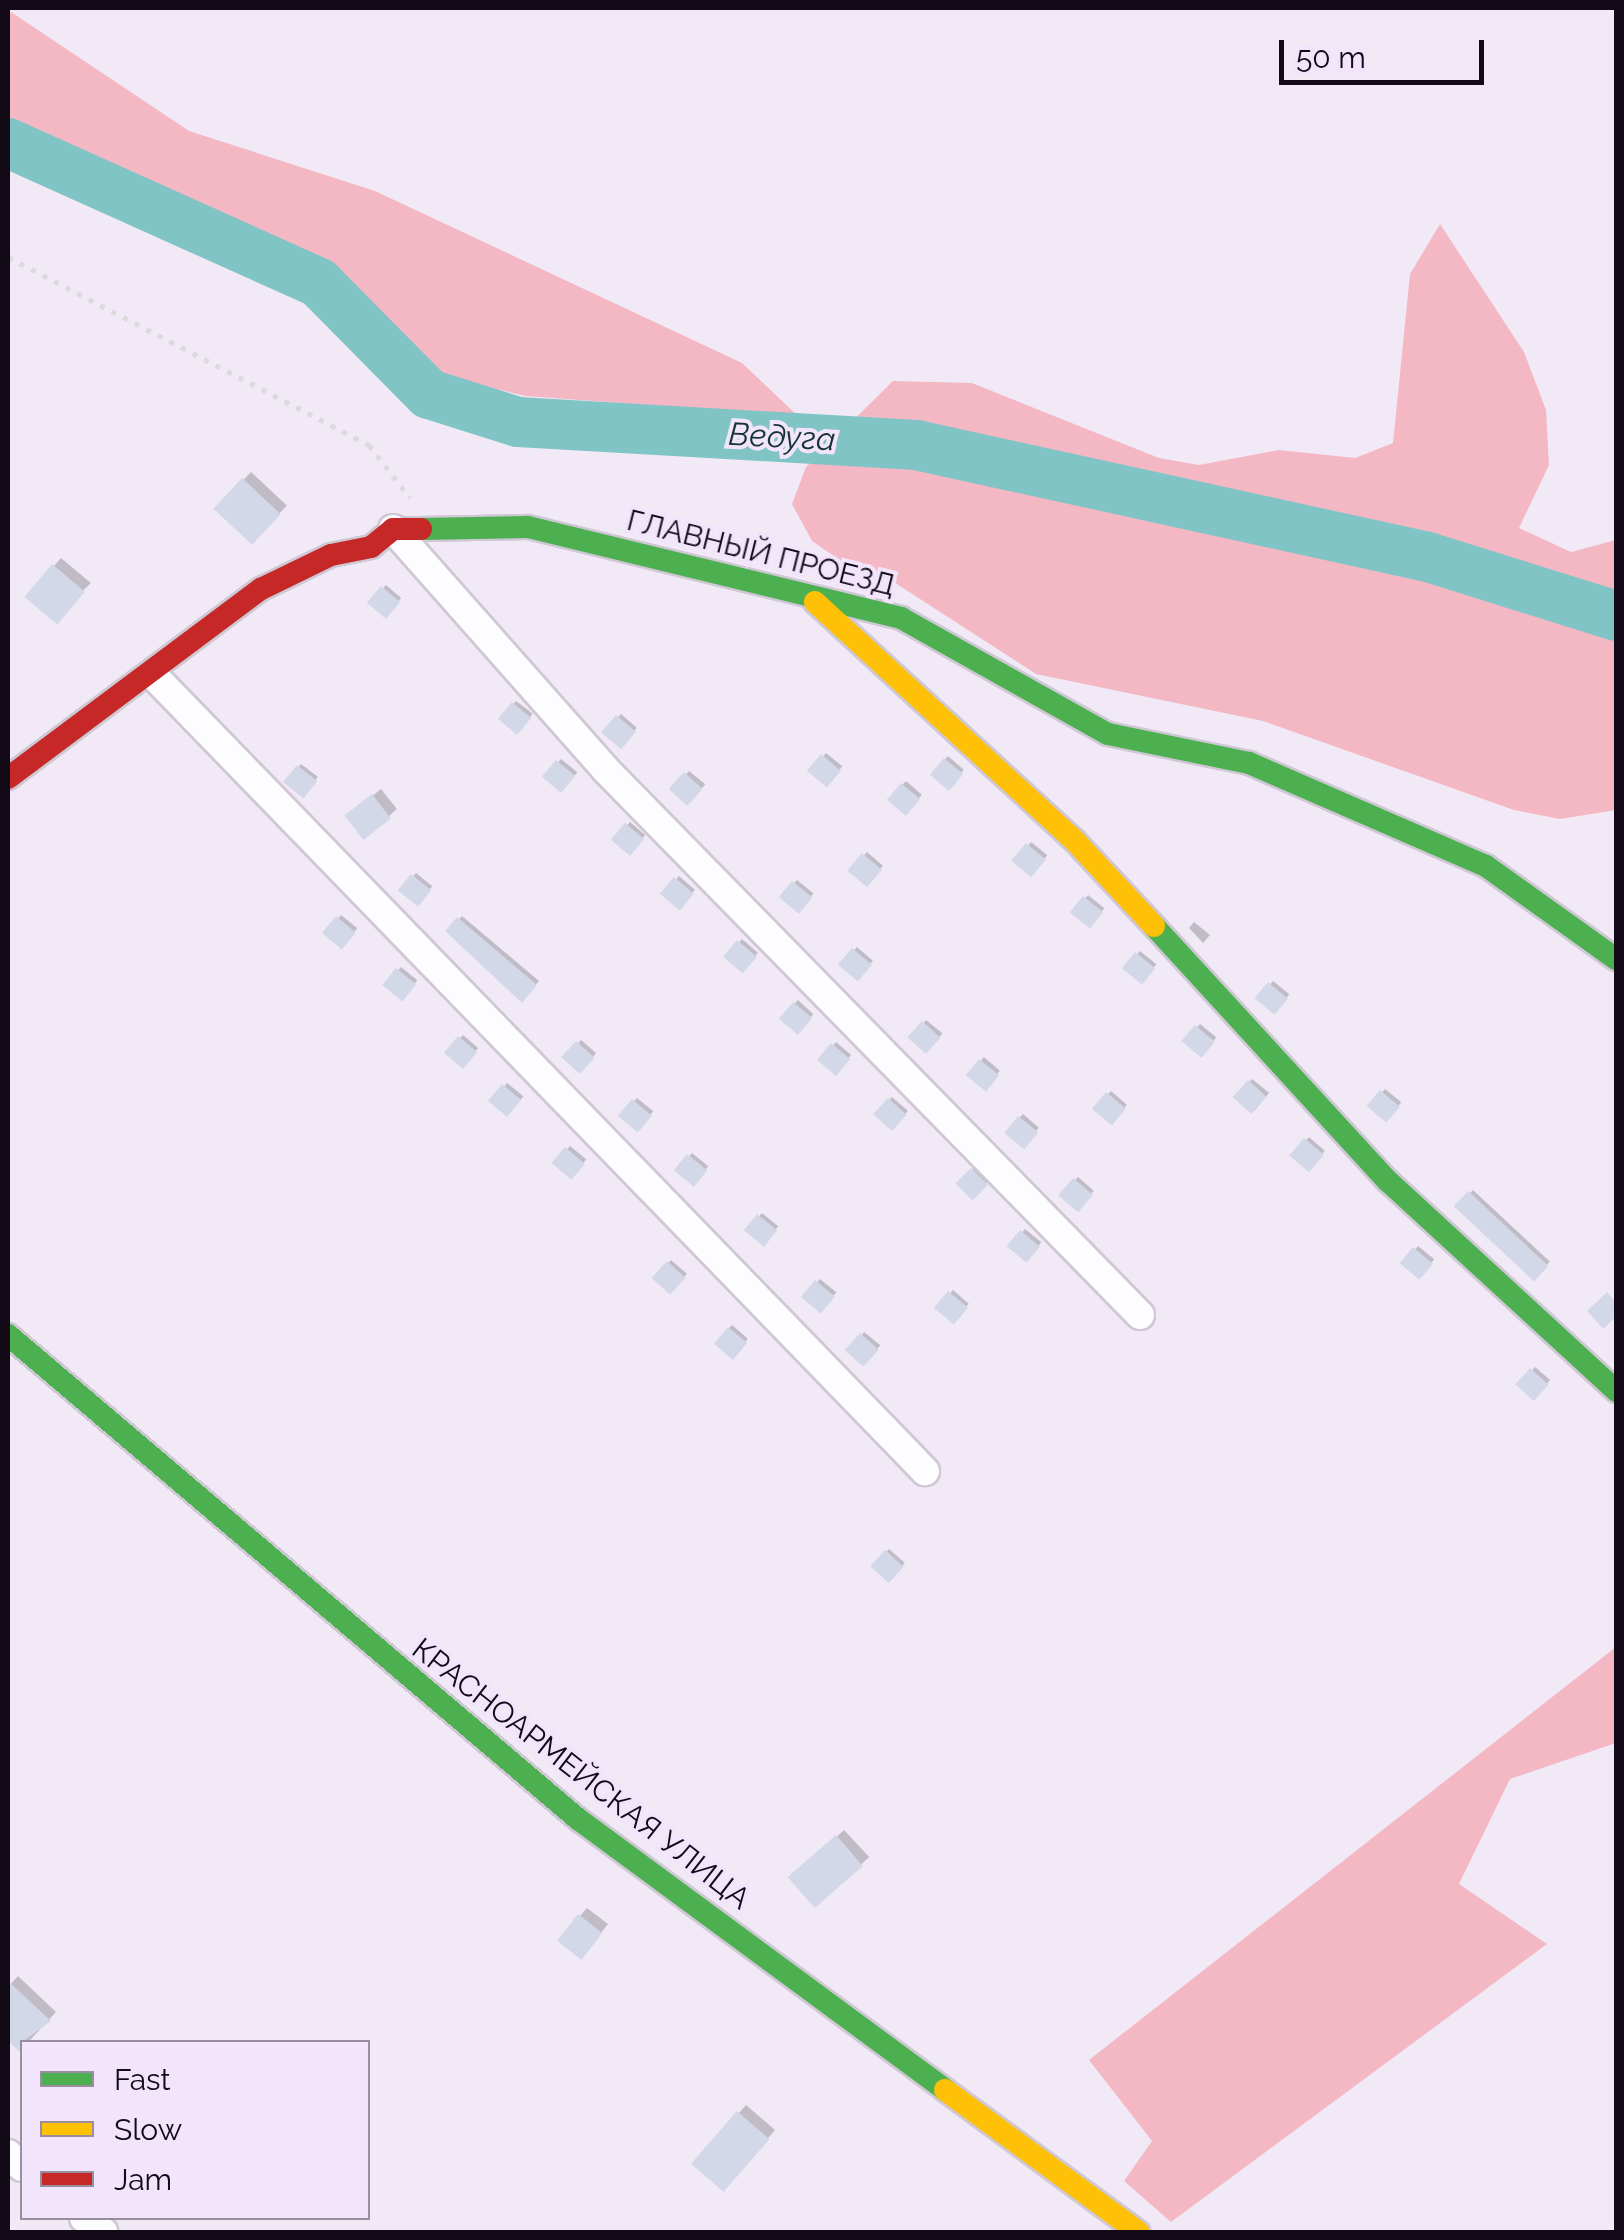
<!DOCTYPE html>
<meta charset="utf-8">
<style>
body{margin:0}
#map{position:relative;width:1624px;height:2240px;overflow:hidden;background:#f1eaf6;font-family:Raleway,sans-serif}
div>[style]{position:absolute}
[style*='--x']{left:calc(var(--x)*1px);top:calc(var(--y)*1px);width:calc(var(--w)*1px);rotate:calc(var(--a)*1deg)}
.forest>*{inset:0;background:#f3b8c4}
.shadow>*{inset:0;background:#0003;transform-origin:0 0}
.river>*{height:50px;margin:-25px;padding:0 25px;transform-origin:25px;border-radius:25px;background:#81c4c6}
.building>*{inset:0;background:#d2d8e8;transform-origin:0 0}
.path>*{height:5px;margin-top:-2.5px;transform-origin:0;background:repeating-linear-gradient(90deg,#dddade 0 5px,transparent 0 13px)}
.roads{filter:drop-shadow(2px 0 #cfc8d4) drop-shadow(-2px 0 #cfc8d4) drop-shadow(0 2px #cfc8d4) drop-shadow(0 -2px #cfc8d4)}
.street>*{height:28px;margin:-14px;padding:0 14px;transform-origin:14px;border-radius:14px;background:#fdfcfe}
.fast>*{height:22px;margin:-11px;padding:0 11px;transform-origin:11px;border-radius:11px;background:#4caf50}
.slow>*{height:22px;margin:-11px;padding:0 11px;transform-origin:11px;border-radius:11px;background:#ffc107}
.jam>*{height:22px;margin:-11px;padding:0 11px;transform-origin:11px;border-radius:11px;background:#c62828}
span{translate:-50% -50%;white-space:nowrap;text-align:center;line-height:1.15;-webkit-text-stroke:8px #f2e5fb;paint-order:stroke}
.street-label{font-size:30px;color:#120b17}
.water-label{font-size:32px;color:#143332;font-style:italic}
.frame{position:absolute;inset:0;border:10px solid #120b17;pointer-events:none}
.legend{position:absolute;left:20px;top:2040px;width:350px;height:180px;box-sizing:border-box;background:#f2e5fb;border:2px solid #988ea0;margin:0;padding:12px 18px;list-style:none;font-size:30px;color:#120b17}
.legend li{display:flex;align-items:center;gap:20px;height:50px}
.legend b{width:50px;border:2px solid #988ea0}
.scale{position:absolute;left:1279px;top:40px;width:205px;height:45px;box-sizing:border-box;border:5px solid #120b17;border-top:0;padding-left:12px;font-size:30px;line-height:35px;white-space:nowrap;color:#120b17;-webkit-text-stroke:8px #f2e5fb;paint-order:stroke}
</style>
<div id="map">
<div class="forest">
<i style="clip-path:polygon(8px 10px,189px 131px,375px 191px,742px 363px,798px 416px,525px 396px,445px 376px,339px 280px,8px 126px)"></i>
<i style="clip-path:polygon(1440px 224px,1524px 352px,1546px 410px,1549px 465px,1519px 528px,1571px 552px,1616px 540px,1616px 810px,1560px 819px,1514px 810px,1263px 721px,1036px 674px,889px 579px,847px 565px,812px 541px,792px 504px,806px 467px,893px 381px,972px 383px,1159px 458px,1199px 465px,1279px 450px,1355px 458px,1393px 443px,1410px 274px)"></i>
<i style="clip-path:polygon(1616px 1647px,1616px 1743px,1510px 1779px,1459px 1884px,1547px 1944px,1171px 2222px,1124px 2181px,1152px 2141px,1089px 2060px)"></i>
</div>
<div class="shadow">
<i style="left:251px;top:472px;width:49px;height:50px;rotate:43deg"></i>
<i style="clip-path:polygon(61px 558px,91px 583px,55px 617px,54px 566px)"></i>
<i style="left:386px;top:585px;width:20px;height:23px;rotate:41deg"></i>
<i style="left:516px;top:701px;width:21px;height:23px;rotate:37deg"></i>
<i style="left:621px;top:714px;width:21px;height:24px;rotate:41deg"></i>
<i style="left:826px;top:753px;width:21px;height:23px;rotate:39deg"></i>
<i style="left:948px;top:756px;width:21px;height:24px;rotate:41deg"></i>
<i style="left:561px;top:759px;width:21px;height:23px;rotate:39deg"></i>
<i style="left:301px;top:764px;width:21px;height:23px;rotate:37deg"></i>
<i style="left:689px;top:771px;width:21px;height:24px;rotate:39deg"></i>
<i style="left:906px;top:781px;width:21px;height:24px;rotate:41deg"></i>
<i style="clip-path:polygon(381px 789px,397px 809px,389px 816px,356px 809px)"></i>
<i style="left:630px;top:822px;width:20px;height:23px;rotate:41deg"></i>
<i style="left:1031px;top:842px;width:21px;height:23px;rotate:39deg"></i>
<i style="left:867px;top:852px;width:21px;height:24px;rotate:41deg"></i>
<i style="left:416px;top:873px;width:21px;height:23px;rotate:39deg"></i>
<i style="left:679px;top:876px;width:21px;height:24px;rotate:41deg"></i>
<i style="left:797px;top:880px;width:21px;height:23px;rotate:39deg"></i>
<i style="left:1088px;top:895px;width:21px;height:23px;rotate:39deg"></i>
<i style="left:341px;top:915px;width:21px;height:23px;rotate:39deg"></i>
<i style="clip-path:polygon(462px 916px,539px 981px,522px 1000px,449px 930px)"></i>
<i style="clip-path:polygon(1194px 922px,1210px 935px,1203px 943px,1189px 928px)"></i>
<i style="left:742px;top:939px;width:21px;height:24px;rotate:41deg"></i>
<i style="left:857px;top:947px;width:21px;height:23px;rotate:41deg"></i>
<i style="left:1140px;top:951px;width:21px;height:23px;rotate:39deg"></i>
<i style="left:401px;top:967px;width:21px;height:23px;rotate:39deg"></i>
<i style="left:1273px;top:981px;width:21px;height:23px;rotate:39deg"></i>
<i style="left:798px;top:1000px;width:21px;height:24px;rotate:43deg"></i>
<i style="left:926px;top:1020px;width:21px;height:23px;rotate:39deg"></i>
<i style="left:1200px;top:1024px;width:21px;height:23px;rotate:39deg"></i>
<i style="left:463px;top:1035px;width:20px;height:23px;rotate:41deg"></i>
<i style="left:581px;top:1040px;width:20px;height:23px;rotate:41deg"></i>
<i style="left:836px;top:1042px;width:20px;height:23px;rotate:41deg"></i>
<i style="left:984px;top:1057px;width:21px;height:24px;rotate:41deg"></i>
<i style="left:1252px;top:1079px;width:22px;height:23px;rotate:39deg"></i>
<i style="left:507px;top:1083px;width:21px;height:23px;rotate:39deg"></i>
<i style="left:1385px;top:1089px;width:21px;height:23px;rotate:39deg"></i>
<i style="left:1111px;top:1091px;width:21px;height:23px;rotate:41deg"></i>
<i style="left:892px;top:1097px;width:21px;height:23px;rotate:41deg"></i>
<i style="left:637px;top:1098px;width:21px;height:23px;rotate:39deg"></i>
<i style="left:1023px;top:1114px;width:21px;height:24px;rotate:41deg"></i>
<i style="left:1309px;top:1137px;width:21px;height:24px;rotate:41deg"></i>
<i style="left:570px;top:1146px;width:21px;height:23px;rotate:39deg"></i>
<i style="left:692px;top:1153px;width:21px;height:23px;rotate:39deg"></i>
<i style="left:975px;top:1167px;width:19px;height:23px;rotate:43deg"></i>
<i style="left:1078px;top:1177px;width:21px;height:24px;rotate:41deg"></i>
<i style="left:1473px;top:1190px;width:105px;height:23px;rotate:43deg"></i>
<i style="left:762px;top:1213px;width:21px;height:23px;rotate:39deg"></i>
<i style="left:1025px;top:1229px;width:21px;height:23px;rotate:39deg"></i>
<i style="left:1418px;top:1246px;width:21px;height:23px;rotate:39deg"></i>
<i style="left:671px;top:1260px;width:21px;height:24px;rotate:41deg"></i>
<i style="left:820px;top:1279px;width:21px;height:23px;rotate:39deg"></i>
<i style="left:953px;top:1290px;width:21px;height:23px;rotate:41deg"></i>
<i style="left:732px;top:1325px;width:21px;height:24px;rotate:41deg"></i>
<i style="left:864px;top:1332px;width:21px;height:24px;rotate:39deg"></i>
<i style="left:1535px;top:1367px;width:20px;height:23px;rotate:41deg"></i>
<i style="left:889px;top:1549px;width:21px;height:23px;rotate:41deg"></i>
<i style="left:844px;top:1830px;width:37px;height:71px;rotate:47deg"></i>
<i style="clip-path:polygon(587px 1908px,608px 1924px,588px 1949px,580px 1916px)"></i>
<i style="clip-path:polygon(18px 1976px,56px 2012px,21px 2050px,8px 2038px,8px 1987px)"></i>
<i style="clip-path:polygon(746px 2105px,775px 2130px,732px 2180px,696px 2163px)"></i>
</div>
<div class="river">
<i style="--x:8;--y:143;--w:341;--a:24.2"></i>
<i style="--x:319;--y:283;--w:156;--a:45.3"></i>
<i style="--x:429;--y:394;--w:93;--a:17.5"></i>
<i style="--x:518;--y:422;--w:399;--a:3.3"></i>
<i style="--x:916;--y:445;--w:524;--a:12.34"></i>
<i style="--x:1428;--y:557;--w:197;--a:17.4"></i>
</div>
<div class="building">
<i style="left:242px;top:478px;width:53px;height:42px;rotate:43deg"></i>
<i style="left:52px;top:564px;width:43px;height:43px;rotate:40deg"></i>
<i style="left:381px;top:586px;width:25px;height:22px;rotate:40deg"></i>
<i style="left:512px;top:702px;width:25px;height:22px;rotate:40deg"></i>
<i style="left:616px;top:715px;width:26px;height:23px;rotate:40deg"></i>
<i style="left:821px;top:754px;width:26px;height:22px;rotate:40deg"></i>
<i style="left:944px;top:758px;width:25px;height:22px;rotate:40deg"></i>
<i style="left:556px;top:760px;width:25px;height:22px;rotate:40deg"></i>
<i style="left:297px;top:765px;width:26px;height:22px;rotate:39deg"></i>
<i style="left:684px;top:772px;width:25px;height:23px;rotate:42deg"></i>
<i style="left:901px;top:783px;width:25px;height:22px;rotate:40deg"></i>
<i style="left:372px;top:794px;width:31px;height:35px;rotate:52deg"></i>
<i style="left:625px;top:823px;width:25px;height:22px;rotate:40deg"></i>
<i style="left:1026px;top:843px;width:26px;height:23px;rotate:40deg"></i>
<i style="left:862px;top:853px;width:26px;height:23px;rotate:40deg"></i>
<i style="left:411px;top:874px;width:26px;height:21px;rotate:39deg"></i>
<i style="left:674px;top:877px;width:26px;height:22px;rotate:40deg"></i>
<i style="left:792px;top:881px;width:26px;height:21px;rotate:39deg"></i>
<i style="left:1083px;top:896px;width:26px;height:21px;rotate:39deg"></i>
<i style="left:336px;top:916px;width:26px;height:22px;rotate:40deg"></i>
<i style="clip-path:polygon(457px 917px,537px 985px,522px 1003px,445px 931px)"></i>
<i style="left:737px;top:940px;width:26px;height:22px;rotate:40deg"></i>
<i style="left:852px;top:948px;width:26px;height:22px;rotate:40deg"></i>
<i style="left:1135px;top:952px;width:26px;height:21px;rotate:39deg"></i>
<i style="left:396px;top:968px;width:26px;height:22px;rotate:39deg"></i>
<i style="left:1268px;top:982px;width:26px;height:21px;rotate:40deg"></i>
<i style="left:793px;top:1002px;width:25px;height:22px;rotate:40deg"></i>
<i style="left:922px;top:1021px;width:25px;height:22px;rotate:42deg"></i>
<i style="left:1195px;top:1025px;width:26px;height:21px;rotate:40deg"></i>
<i style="left:458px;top:1036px;width:25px;height:22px;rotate:40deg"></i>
<i style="left:576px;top:1041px;width:25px;height:22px;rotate:42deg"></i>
<i style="left:831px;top:1043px;width:25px;height:22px;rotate:40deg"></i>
<i style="left:979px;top:1059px;width:26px;height:21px;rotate:39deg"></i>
<i style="left:1248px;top:1080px;width:25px;height:23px;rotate:42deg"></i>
<i style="left:502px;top:1084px;width:25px;height:22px;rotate:40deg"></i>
<i style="left:1380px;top:1090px;width:26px;height:21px;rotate:40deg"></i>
<i style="left:1106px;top:1092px;width:26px;height:22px;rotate:40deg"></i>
<i style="left:888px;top:1098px;width:25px;height:22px;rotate:42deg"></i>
<i style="left:632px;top:1099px;width:26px;height:22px;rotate:40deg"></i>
<i style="left:1018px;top:1116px;width:26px;height:22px;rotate:39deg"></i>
<i style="left:1304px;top:1138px;width:26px;height:23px;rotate:40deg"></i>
<i style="left:565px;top:1147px;width:26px;height:21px;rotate:40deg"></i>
<i style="left:687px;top:1154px;width:26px;height:21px;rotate:39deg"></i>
<i style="left:971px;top:1168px;width:24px;height:22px;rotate:45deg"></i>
<i style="left:1073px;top:1178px;width:26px;height:23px;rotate:40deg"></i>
<i style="left:1468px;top:1191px;width:110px;height:21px;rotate:43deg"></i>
<i style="left:757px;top:1214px;width:26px;height:21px;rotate:39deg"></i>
<i style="left:1020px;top:1230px;width:26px;height:21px;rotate:40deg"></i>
<i style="left:1413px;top:1247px;width:26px;height:21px;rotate:40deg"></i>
<i style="left:667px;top:1261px;width:25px;height:23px;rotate:42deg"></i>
<i style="left:815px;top:1280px;width:26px;height:22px;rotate:40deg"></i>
<i style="left:948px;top:1291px;width:26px;height:22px;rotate:40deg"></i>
<i style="clip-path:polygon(1607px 1292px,1616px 1303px,1616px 1317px,1603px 1329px,1587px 1311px)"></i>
<i style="left:728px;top:1327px;width:25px;height:22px;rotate:40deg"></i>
<i style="left:860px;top:1333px;width:25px;height:23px;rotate:42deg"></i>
<i style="left:1530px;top:1368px;width:25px;height:22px;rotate:42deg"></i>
<i style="left:885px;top:1550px;width:25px;height:22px;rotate:42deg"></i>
<i style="left:836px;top:1835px;width:41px;height:64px;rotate:49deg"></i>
<i style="left:578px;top:1914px;width:31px;height:34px;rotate:38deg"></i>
<i style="clip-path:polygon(8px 1981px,51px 2021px,22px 2042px,21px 2053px,8px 2041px)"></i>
<i style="left:737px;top:2111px;width:43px;height:70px;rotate:41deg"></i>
</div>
<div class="path">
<i style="--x:8;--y:257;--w:407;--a:27.5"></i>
<i style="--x:369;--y:445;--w:67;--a:52.3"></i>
</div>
<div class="roads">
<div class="street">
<i style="--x:393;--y:529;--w:322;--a:48.5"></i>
<i style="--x:606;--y:770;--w:763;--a:45.58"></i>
<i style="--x:153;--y:675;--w:1109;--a:45.88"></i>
<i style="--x:8;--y:2154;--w:19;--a:43"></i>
<i style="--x:84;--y:2218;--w:24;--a:36"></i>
</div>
<div class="fast">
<i style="--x:421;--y:529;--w:107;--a:-1.1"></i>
<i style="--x:528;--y:527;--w:384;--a:13.7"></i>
<i style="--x:901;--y:618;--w:237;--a:29.3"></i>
<i style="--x:1108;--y:734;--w:144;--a:11.6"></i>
<i style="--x:1249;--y:763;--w:258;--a:23.5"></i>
<i style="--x:1486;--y:866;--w:160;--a:35.6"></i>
<i style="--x:1154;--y:926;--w:346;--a:47.5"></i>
<i style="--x:1388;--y:1181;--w:310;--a:42.6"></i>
<i style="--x:8;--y:1335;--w:748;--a:40.34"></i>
<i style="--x:578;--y:1819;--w:456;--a:36.4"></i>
</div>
<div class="slow">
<i style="--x:815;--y:602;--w:353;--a:42.6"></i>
<i style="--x:1075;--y:841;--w:116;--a:47.1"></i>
<i style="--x:945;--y:2090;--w:240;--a:36.3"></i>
</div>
<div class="jam">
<i style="--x:8;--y:778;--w:316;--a:-36.8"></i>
<i style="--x:261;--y:589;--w:78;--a:-25.9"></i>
<i style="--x:331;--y:555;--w:41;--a:-11.3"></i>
<i style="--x:371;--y:547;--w:28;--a:-39"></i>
<i style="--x:393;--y:529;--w:28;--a:0"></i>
</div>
</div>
<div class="street-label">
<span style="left:761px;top:553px;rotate:14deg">ГЛАВНЫЙ ПРОЕЗД</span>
<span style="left:581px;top:1774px;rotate:38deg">КРАСНОАРМЕЙСКАЯ УЛИЦА</span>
</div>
<div class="water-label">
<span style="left:782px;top:437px;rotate:3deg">Ведуга</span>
</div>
<div class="frame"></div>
<ul class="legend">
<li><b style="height:12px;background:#4caf50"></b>Fast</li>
<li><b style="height:12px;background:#ffc107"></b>Slow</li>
<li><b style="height:12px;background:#c62828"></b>Jam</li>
</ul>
<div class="scale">50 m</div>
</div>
